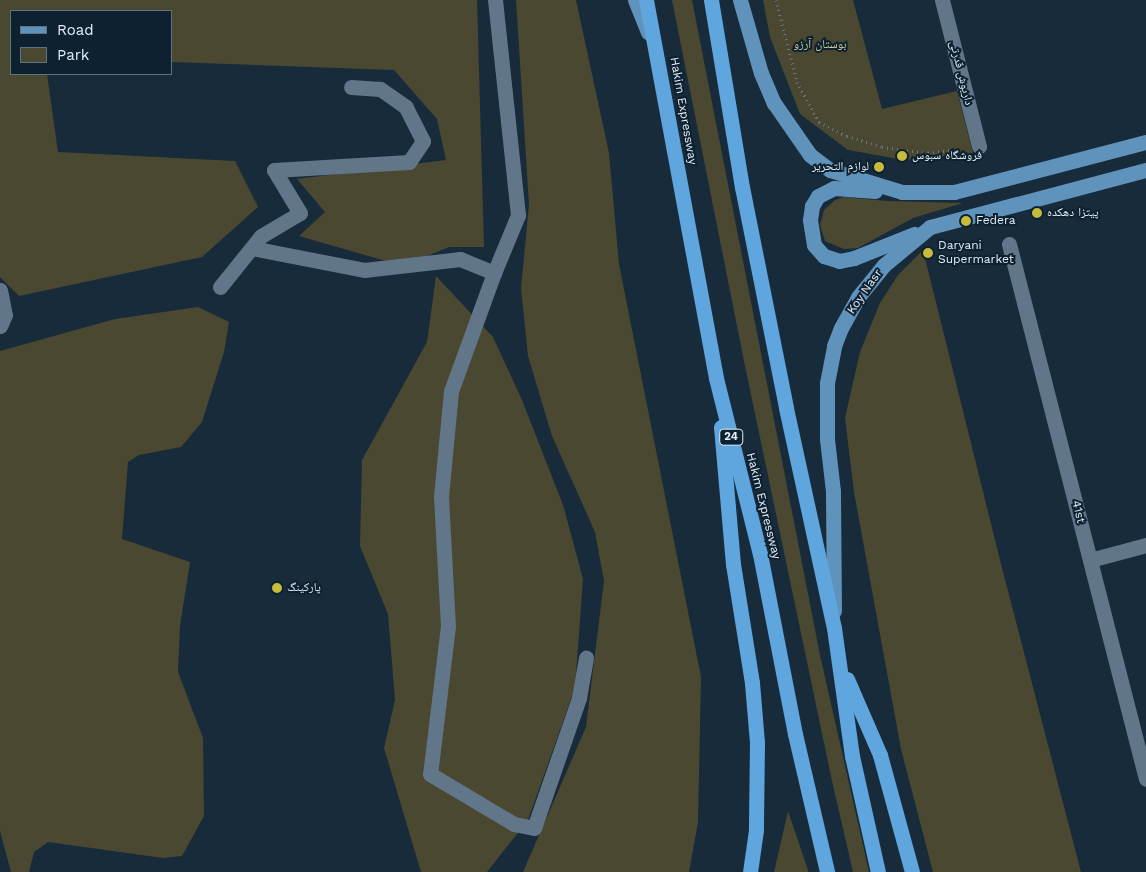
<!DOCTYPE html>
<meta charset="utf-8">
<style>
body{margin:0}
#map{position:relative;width:1146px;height:872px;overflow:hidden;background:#182b3b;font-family:"Work Sans","Noto Naskh Arabic",sans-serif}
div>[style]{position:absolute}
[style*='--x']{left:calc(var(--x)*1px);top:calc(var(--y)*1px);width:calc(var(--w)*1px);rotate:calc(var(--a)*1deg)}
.green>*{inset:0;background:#4a4830}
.path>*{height:3px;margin-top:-1.5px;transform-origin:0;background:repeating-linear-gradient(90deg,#677784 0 1px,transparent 0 5px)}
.minor>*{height:15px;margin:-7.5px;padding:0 7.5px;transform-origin:7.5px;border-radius:7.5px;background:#617689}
.major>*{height:15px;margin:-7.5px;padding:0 7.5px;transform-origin:7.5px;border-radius:7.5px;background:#6093bc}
.highway>*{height:15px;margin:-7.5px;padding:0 7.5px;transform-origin:7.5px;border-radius:7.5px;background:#5fa6de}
.dots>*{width:14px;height:14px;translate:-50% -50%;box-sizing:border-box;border:2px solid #0e2130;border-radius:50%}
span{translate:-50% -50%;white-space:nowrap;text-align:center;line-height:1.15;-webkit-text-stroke:4px #0e2130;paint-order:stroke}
.shield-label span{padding:1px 4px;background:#0e2130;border:1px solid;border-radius:4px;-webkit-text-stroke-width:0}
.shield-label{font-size:11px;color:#e1edf7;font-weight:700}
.park-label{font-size:12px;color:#d4d099}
.street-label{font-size:12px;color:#e1edf7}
.poi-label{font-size:12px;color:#e1edf7}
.left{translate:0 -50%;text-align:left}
.right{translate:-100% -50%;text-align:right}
.legend{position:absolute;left:10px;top:10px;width:162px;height:65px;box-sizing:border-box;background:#0e2130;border:1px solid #627380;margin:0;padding:6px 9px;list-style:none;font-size:15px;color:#e1edf7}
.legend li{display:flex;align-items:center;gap:10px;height:25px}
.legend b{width:25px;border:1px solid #627380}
</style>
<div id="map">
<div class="green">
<i style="clip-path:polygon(0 0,477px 0,484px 247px,449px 247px,403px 266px,299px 236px,325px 212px,297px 179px,446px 160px,437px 119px,394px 70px,171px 62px,171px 11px,11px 11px,11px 74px,47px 74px,58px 152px,235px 161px,258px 207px,202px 257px,19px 296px,0 277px)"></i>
<i style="clip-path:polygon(516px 0,576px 0,609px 153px,619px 264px,701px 677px,698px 822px,689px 872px,523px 872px,586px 727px,604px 581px,595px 532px,552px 436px,528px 356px,521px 288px,529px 205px)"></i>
<i style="clip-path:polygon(672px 0,692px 0,820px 655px,869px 872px,853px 872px,832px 781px,745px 366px)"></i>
<i style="clip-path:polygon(763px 0,853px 0,882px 109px,957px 91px,973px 153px,904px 160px,848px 150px,800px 114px,770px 37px)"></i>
<i style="clip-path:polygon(844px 197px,887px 201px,963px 203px,913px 218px,858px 248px,844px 249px,825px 241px,820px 225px,824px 210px,835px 200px)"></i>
<i style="clip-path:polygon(923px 250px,1002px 568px,1081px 872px,933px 872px,901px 749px,854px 492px,845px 418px,860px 352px,880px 303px,898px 275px)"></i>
<i style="clip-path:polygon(436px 276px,493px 337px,522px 400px,563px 505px,583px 579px,575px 688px,528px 820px,487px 872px,421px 872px,384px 748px,395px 700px,388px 614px,360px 546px,362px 460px,427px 342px)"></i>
<i style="clip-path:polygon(198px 307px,229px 322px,224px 352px,202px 422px,181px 447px,139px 455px,128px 462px,122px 539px,190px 562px,180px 626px,178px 672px,203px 738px,204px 816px,182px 856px,163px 858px,48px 842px,34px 852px,29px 872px,11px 872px,0 831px,0 351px,115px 319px)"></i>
<i style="clip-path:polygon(788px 811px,808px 870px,808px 872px,774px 872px)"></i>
</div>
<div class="path">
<i style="--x:776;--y:0;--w:85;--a:75.6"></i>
<i style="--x:797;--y:82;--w:46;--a:61.2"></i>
<i style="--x:819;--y:122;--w:31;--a:27"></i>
<i style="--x:847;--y:136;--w:37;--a:17"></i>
<i style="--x:882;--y:147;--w:46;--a:7.4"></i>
<i style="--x:928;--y:153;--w:35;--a:-8"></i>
</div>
<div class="minor">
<i style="--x:942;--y:0;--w:151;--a:75.8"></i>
<i style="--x:1009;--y:244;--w:552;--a:75.64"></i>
<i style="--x:252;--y:248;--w:114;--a:11.1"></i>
<i style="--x:364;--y:270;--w:97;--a:-6.5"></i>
<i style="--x:460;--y:259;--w:37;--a:22"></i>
<i style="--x:494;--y:273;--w:63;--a:-67.5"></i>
<i style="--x:518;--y:215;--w:216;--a:-96.1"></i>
<i style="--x:494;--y:273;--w:126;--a:110"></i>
<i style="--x:451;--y:391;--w:106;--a:95.4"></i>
<i style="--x:441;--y:497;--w:129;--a:86.9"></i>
<i style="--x:448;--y:626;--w:149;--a:96.9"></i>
<i style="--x:430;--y:774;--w:98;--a:30.8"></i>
<i style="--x:514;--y:824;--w:20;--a:11"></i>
<i style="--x:534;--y:828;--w:138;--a:-70.9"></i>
<i style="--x:579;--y:698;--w:41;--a:-80.1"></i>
<i style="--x:220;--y:287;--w:65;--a:-51.2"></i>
<i style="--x:261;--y:236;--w:45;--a:-30.5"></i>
<i style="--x:300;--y:213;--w:50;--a:-121.2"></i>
<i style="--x:274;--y:170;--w:135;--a:-3.4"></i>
<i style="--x:409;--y:162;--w:25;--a:-56"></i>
<i style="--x:423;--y:141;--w:38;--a:-117"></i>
<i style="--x:406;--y:107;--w:32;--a:-145"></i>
<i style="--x:380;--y:89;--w:29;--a:-176"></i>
<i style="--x:0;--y:290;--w:25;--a:79"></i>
<i style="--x:5;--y:315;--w:12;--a:114"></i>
<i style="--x:1090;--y:560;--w:58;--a:-15"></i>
</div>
<div class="major">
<i style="--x:635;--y:0;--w:35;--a:68"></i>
<i style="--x:740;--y:0;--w:76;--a:74"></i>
<i style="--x:761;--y:73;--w:33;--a:67"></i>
<i style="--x:774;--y:103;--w:63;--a:55.3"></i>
<i style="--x:810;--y:155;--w:25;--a:37"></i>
<i style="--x:830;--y:170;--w:75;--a:17"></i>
<i style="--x:902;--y:192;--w:52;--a:0"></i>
<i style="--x:954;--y:192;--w:198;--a:-14.6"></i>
<i style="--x:875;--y:191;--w:41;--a:-175.8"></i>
<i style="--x:834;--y:188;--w:18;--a:153"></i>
<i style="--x:818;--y:196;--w:12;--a:121"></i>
<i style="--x:812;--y:206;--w:14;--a:98"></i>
<i style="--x:810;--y:220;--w:25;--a:81"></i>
<i style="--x:814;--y:245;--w:15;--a:48"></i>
<i style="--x:824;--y:256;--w:16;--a:18"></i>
<i style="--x:839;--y:261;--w:15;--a:-11"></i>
<i style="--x:854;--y:258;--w:65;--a:-21.8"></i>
<i style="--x:834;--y:611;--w:120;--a:-90.5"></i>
<i style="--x:833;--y:491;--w:52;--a:-96.6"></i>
<i style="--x:827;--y:439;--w:56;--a:-90"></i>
<i style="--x:827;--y:383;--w:38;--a:-79"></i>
<i style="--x:834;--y:346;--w:19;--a:-69"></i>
<i style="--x:841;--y:328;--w:35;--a:-61"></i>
<i style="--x:858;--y:297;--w:41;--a:-50.9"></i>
<i style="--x:884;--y:265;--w:60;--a:-39.6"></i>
<i style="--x:930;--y:227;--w:223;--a:-14.8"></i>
</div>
<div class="highway">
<i style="--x:646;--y:0;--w:384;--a:79.5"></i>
<i style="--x:716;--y:378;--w:181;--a:76"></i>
<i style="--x:760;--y:554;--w:183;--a:79"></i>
<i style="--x:795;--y:734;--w:142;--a:76.9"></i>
<i style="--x:711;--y:0;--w:190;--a:80.6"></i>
<i style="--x:742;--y:187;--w:225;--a:78.7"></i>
<i style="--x:786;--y:408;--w:225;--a:77.7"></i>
<i style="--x:834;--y:628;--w:129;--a:82"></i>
<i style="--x:852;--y:756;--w:119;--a:77.4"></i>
<i style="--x:721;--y:427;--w:138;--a:85"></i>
<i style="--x:733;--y:564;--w:121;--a:80.9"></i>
<i style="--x:752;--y:683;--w:59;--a:85.2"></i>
<i style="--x:757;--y:742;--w:88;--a:90.7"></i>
<i style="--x:756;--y:830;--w:42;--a:98.1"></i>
<i style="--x:847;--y:679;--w:83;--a:66.5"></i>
<i style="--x:880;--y:755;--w:121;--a:74.7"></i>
</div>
<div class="dots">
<i style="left:902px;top:156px;background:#c7bb3c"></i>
<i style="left:879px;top:167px;background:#c7bb3c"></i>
<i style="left:1037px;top:213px;background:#c7bb3c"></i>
<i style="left:966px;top:221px;background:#c7bb3c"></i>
<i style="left:928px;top:253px;background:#c7bb3c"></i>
<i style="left:277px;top:588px;background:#c7bb3c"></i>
</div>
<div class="shield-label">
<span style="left:731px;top:437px">24</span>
</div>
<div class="park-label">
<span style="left:820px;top:45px">بوستان آرزو</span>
</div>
<div class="street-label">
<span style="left:961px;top:73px;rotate:76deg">داریوش قدرتی</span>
<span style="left:683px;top:111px;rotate:80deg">Hakim Expressway</span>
<span style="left:865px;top:292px;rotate:-55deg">Koy Nasr</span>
<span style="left:763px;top:506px;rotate:76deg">Hakim Expressway</span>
<span style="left:1078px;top:512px;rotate:76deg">41st</span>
</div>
<div class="poi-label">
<span class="left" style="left:912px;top:156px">فروشگاه سبوس</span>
<span class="right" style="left:869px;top:167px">لوازم التحریر</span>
<span class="left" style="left:1047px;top:213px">پیتزا دهکده</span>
<span class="left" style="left:976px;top:221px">Federa</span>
<span class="left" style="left:938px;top:253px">Daryani<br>Supermarket</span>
<span class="left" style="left:287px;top:588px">پارکینگ</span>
</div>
<ul class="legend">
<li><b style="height:6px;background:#6093bc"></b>Road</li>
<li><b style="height:14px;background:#4a4830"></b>Park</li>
</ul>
</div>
